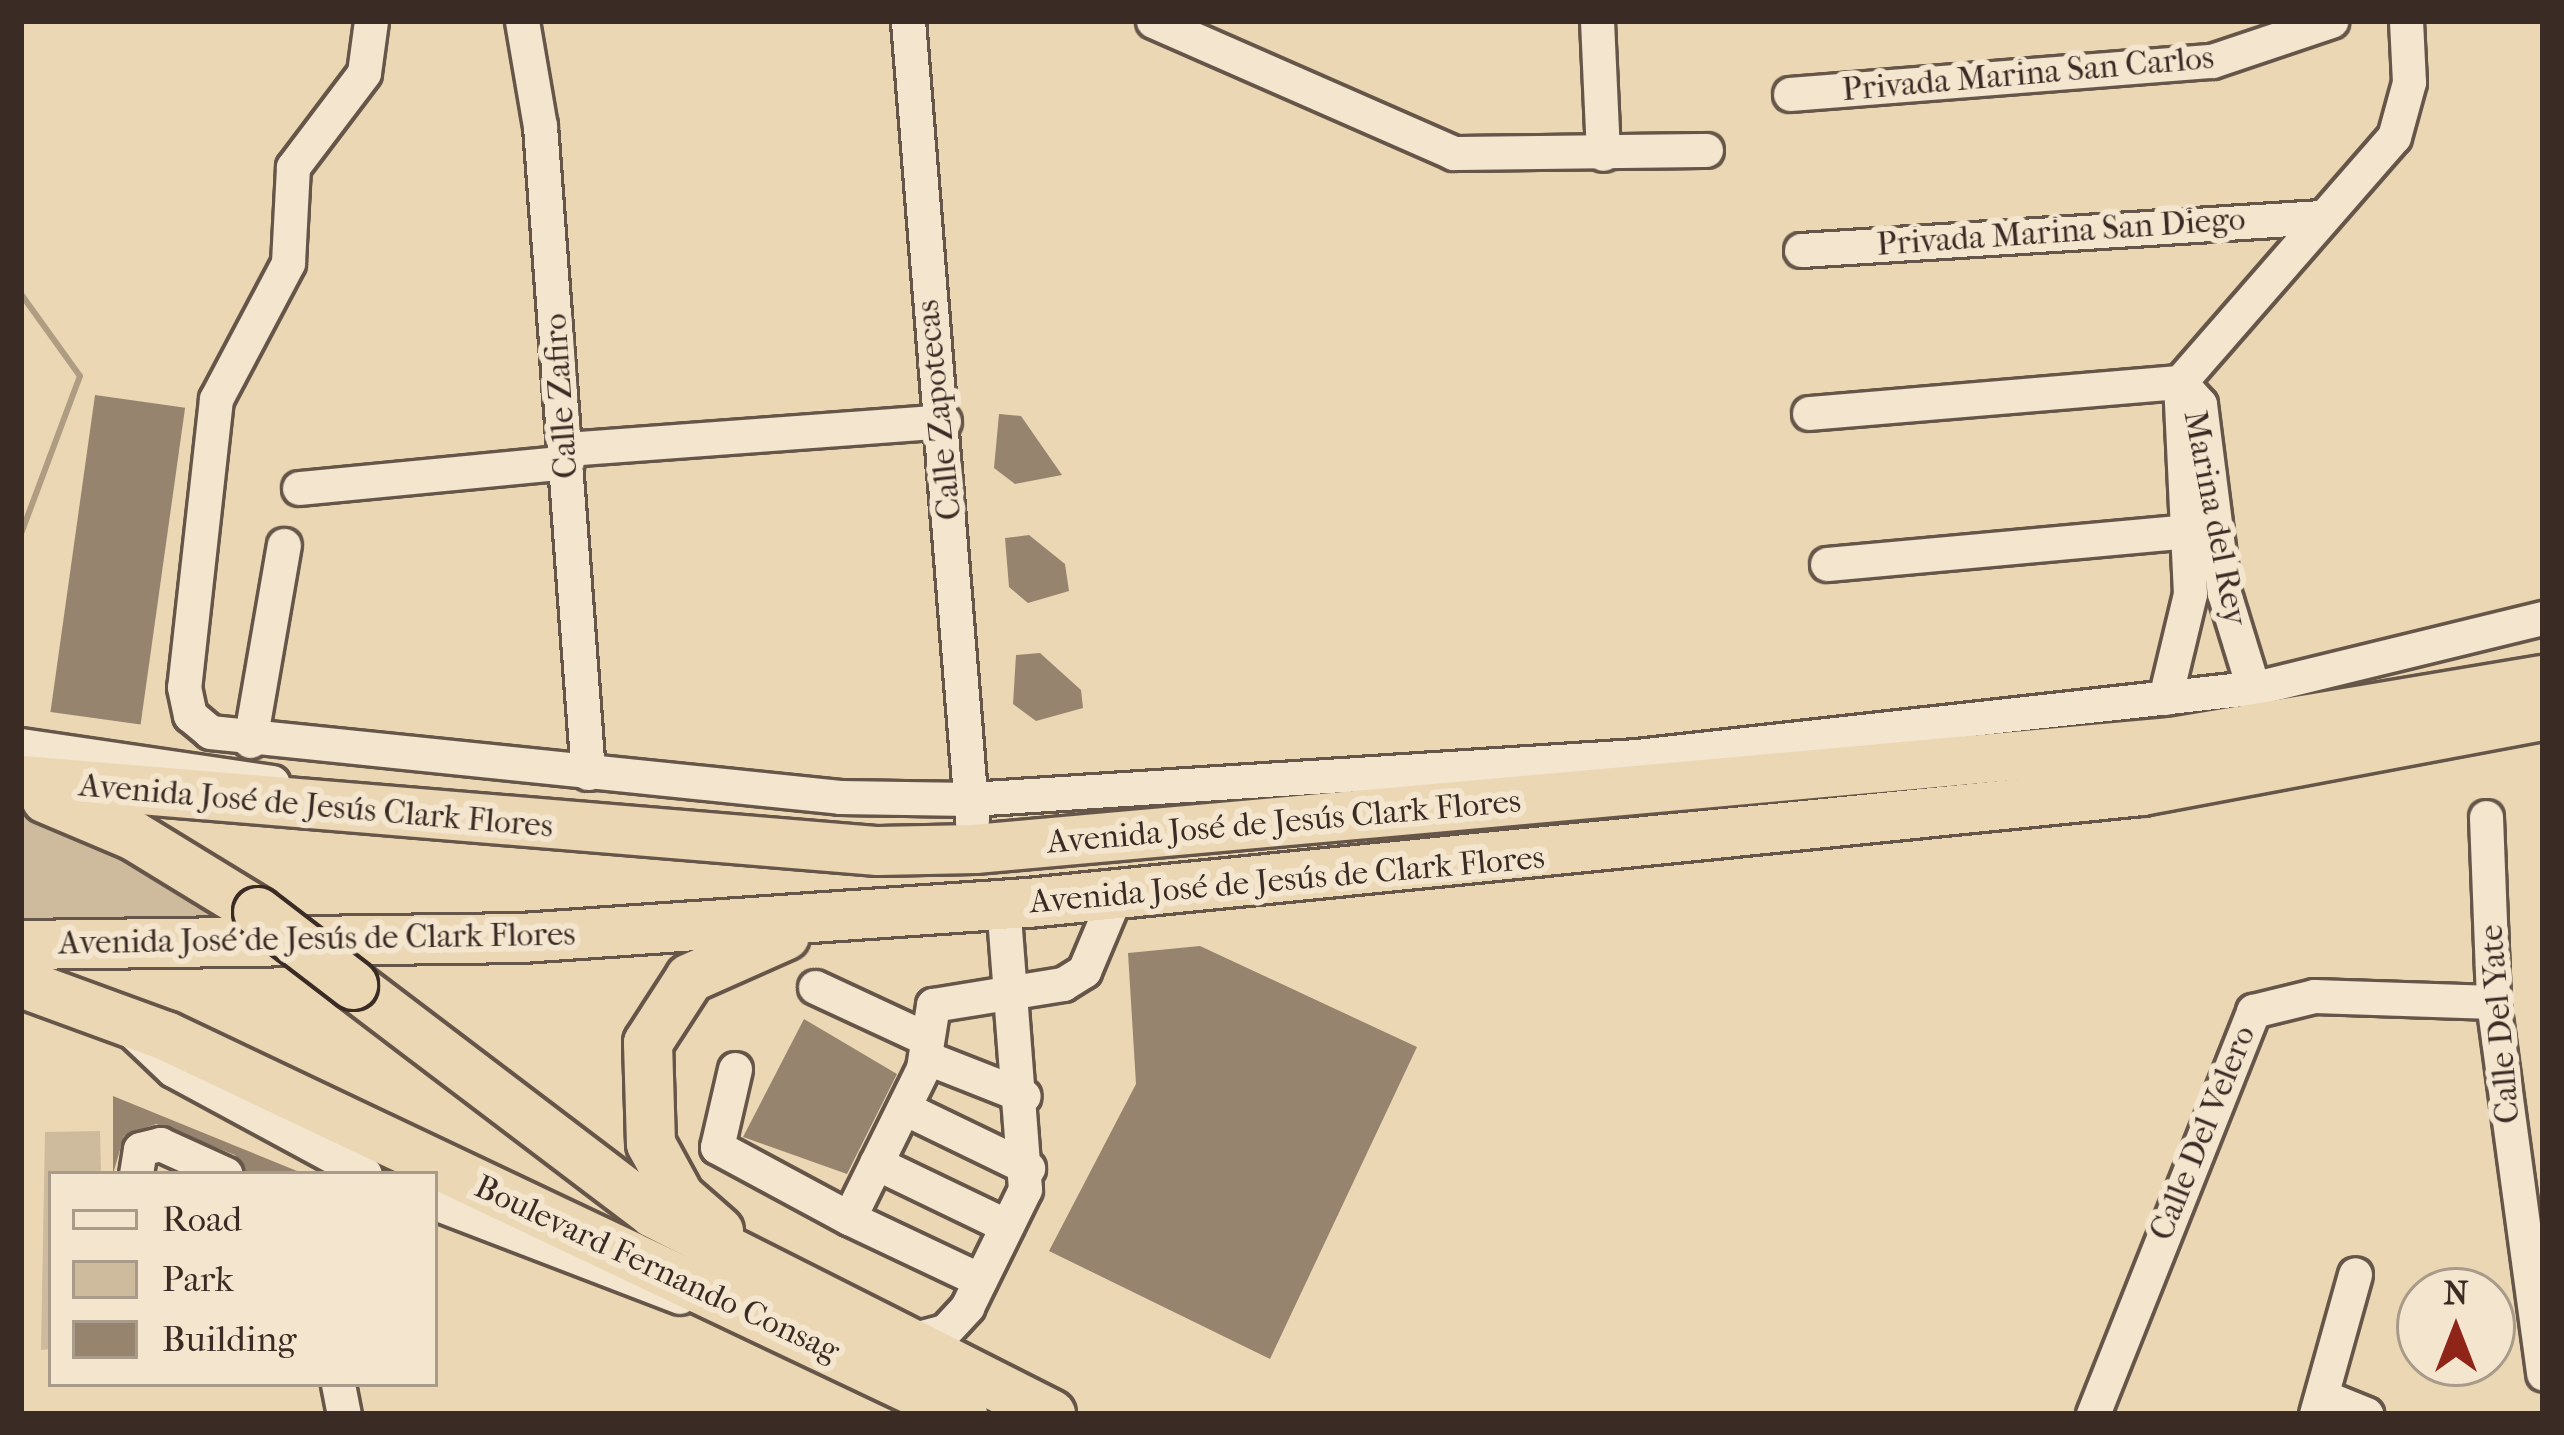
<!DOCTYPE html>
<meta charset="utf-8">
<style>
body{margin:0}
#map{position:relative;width:2564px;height:1435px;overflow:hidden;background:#ecd7b4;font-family:"IM FELL French Canon",serif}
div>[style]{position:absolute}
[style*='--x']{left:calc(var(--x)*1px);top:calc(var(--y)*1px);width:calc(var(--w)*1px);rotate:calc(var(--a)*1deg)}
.green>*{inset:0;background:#ceba9c}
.stream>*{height:6px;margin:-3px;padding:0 3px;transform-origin:3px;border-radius:3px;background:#af9d83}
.building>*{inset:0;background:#97846f;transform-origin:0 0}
.roads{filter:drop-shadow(3px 0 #665649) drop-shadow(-3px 0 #665649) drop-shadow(0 3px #665649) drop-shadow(0 -3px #665649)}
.minor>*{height:33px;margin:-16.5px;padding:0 16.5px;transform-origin:16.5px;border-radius:16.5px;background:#f3e5ce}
.highway>*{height:48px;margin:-24px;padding:0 24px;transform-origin:24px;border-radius:24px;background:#ecd7b4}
.bridges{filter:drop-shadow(3px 0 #3a2b25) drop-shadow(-3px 0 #3a2b25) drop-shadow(0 3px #3a2b25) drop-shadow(0 -3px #3a2b25)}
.highway-bridge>*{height:48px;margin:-24px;padding:0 24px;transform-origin:24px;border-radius:24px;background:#ecd7b4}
span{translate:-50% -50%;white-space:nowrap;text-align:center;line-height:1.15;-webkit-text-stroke:12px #f3e5ce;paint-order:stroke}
.street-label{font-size:33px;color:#3a2b25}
.frame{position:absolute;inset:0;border:24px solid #3a2b25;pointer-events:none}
.legend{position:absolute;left:48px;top:1171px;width:390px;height:216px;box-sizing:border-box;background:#f3e5ce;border:3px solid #a99b8a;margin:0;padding:15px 21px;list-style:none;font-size:36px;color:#3a2b25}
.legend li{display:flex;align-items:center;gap:24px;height:60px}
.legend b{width:60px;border:3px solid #a99b8a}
.north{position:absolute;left:2396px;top:1267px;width:120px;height:120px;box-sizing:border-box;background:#f3e5ce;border:3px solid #a99b8a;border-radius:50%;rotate:0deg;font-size:33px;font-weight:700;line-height:48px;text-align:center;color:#3a2b25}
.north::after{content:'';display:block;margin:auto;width:42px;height:54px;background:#8f2418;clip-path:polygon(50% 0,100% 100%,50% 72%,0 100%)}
</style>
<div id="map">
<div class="green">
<i style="clip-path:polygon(21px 812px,206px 900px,232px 932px,21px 929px)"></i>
<i style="clip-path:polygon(100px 1131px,101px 1174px,51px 1174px,51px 1349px,41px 1350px,45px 1132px)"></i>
</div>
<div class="stream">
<i style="--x:21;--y:294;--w:101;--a:54.3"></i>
<i style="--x:80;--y:376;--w:169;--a:110.5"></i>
</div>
<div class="building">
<i style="left:95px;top:395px;width:91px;height:320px;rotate:8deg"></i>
<i style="clip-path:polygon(999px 414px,1021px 416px,1062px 475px,1015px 484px,994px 468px)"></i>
<i style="clip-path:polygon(1029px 535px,1065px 564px,1069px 591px,1028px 603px,1009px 587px,1005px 538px)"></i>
<i style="clip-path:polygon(1040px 653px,1081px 690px,1083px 708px,1036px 721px,1013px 704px,1016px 655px)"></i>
<i style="clip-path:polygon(1200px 946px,1417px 1047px,1270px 1359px,1049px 1251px,1136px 1084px,1128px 953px)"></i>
<i style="clip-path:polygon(804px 1019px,897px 1074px,847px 1174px,743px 1137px)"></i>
<i style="clip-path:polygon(113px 1096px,302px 1173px,301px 1174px,247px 1174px,235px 1155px,156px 1124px,124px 1136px,113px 1174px)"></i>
</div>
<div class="roads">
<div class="minor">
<i style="--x:371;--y:21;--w:52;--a:97.7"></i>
<i style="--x:364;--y:73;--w:118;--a:127.1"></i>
<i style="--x:293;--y:167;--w:96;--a:93"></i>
<i style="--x:288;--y:263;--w:154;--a:117.9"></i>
<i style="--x:216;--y:399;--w:290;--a:96.3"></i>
<i style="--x:184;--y:687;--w:29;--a:78"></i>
<i style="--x:190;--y:715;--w:26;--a:40"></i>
<i style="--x:210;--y:732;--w:633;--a:5.89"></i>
<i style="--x:840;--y:797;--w:130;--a:0.9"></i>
<i style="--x:970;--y:799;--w:668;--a:-3.69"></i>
<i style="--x:1637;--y:756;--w:626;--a:-6.33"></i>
<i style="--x:2259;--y:687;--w:292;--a:-13.7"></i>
<i style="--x:522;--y:21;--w:107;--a:80.3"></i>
<i style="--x:540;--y:126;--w:649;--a:85.76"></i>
<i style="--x:908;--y:21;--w:802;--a:85.42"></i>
<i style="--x:1153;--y:21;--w:328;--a:23.7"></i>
<i style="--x:1453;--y:153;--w:253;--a:-0.7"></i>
<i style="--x:1597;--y:21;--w:133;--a:87.4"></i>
<i style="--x:1790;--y:94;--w:423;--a:-4.5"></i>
<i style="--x:2212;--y:61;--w:126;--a:-18.6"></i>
<i style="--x:1801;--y:250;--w:521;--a:-3.63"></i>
<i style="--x:2180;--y:382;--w:30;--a:48"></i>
<i style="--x:2200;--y:404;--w:191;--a:82.8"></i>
<i style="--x:2224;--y:593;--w:119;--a:72.9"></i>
<i style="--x:1809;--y:413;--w:372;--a:-4.8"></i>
<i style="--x:566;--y:449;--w:379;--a:-4.2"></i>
<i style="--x:299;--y:488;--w:269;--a:-5.5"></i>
<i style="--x:1827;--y:564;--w:383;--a:-5.2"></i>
<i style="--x:2165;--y:698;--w:107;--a:-76.5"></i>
<i style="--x:2190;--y:594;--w:212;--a:-92.7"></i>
<i style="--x:2180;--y:382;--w:325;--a:-48.9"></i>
<i style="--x:2394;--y:137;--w:57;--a:-74.7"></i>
<i style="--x:2409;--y:82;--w:61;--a:-92.8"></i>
<i style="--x:250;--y:741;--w:199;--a:-80.2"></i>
<i style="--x:21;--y:745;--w:254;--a:8.4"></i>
<i style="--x:2486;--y:817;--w:185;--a:87.8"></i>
<i style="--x:2493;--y:1002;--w:375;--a:82.3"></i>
<i style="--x:815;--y:987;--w:121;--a:24.9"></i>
<i style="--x:135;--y:1034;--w:52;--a:43.5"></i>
<i style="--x:173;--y:1070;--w:218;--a:28.4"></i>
<i style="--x:925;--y:1057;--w:106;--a:21.5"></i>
<i style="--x:735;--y:1069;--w:80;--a:103"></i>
<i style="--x:717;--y:1147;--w:150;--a:28.3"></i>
<i style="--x:904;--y:1108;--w:138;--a:25.8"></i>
<i style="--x:876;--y:1163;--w:145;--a:25.7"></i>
<i style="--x:136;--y:1174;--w:25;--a:-81"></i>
<i style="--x:140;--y:1149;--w:21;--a:-14"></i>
<i style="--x:160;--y:1144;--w:72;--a:24.4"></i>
<i style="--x:435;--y:1203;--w:262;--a:21"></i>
<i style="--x:980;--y:1280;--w:145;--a:-154.7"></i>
<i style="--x:849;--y:1218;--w:167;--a:-63.7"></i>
<i style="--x:923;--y:1068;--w:64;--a:-81"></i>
<i style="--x:933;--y:1005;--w:132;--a:-9.2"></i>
<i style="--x:1063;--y:984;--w:25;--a:-32"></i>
<i style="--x:1084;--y:971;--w:82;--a:-67.2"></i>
<i style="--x:907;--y:1341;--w:39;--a:-15"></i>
<i style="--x:945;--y:1331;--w:33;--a:-47"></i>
<i style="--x:967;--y:1307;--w:131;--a:-63.8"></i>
<i style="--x:1025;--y:1189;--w:285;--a:-94.4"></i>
<i style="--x:338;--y:1384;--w:31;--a:79"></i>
<i style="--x:2322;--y:1396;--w:48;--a:22.2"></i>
<i style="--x:2093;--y:1414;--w:434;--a:-68.3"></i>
<i style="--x:2253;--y:1011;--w:63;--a:-13.8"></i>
<i style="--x:2314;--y:996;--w:179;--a:1.9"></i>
<i style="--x:2316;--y:1414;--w:145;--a:-74.4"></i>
</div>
<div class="highway">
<i style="--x:21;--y:780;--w:860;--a:4.74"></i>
<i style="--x:878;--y:851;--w:97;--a:-1.2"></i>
<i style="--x:975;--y:849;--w:1202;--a:-5.11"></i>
<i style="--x:2172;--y:742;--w:376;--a:-9.5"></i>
<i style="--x:46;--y:799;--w:95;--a:22.8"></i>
<i style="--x:134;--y:836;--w:145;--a:31.5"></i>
<i style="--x:21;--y:945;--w:501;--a:-0.8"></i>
<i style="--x:522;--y:938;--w:507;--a:-3.96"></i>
<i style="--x:1028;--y:903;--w:1120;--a:-5.74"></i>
<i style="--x:2142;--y:791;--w:408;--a:-10.6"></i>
<i style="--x:21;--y:983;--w:154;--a:20.1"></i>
<i style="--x:166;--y:1036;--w:882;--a:25.37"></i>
<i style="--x:353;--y:985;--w:377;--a:37.2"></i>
<i style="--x:653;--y:1213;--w:446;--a:26.8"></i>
<i style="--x:719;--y:1231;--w:52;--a:-138.9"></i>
<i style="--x:680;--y:1197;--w:60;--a:-118.7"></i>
<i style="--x:651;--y:1144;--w:101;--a:-91.7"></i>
<i style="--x:648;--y:1043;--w:77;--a:-57.1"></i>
<i style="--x:690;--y:978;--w:104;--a:-23.9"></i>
</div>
</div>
<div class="bridges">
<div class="highway-bridge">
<i style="--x:258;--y:912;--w:120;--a:37.5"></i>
</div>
</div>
<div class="street-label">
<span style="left:2028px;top:74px;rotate:-5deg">Privada Marina San Carlos</span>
<span style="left:2061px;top:232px;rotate:-4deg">Privada Marina San Diego</span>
<span style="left:561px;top:396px;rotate:-94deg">Calle Zafiro</span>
<span style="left:939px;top:410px;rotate:-96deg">Calle Zapotecas</span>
<span style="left:2215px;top:518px;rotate:79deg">Marina del Rey</span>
<span style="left:316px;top:806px;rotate:5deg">Avenida José de Jesús Clark Flores</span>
<span style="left:1284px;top:822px;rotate:-5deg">Avenida José de Jesús Clark Flores</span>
<span style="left:1287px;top:880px;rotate:-5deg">Avenida José de Jesús de Clark Flores</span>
<span style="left:317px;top:939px;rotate:-1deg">Avenida José de Jesús de Clark Flores</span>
<span style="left:2500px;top:1024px;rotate:-95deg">Calle Del Yate</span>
<span style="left:2203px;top:1133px;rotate:-68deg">Calle Del Velero</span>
<span style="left:657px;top:1269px;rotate:25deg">Boulevard Fernando Consag</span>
</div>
<div class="frame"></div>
<ul class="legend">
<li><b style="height:15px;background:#f3e5ce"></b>Road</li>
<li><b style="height:33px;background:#ceba9c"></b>Park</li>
<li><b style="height:33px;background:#97846f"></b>Building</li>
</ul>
<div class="north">N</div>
</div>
